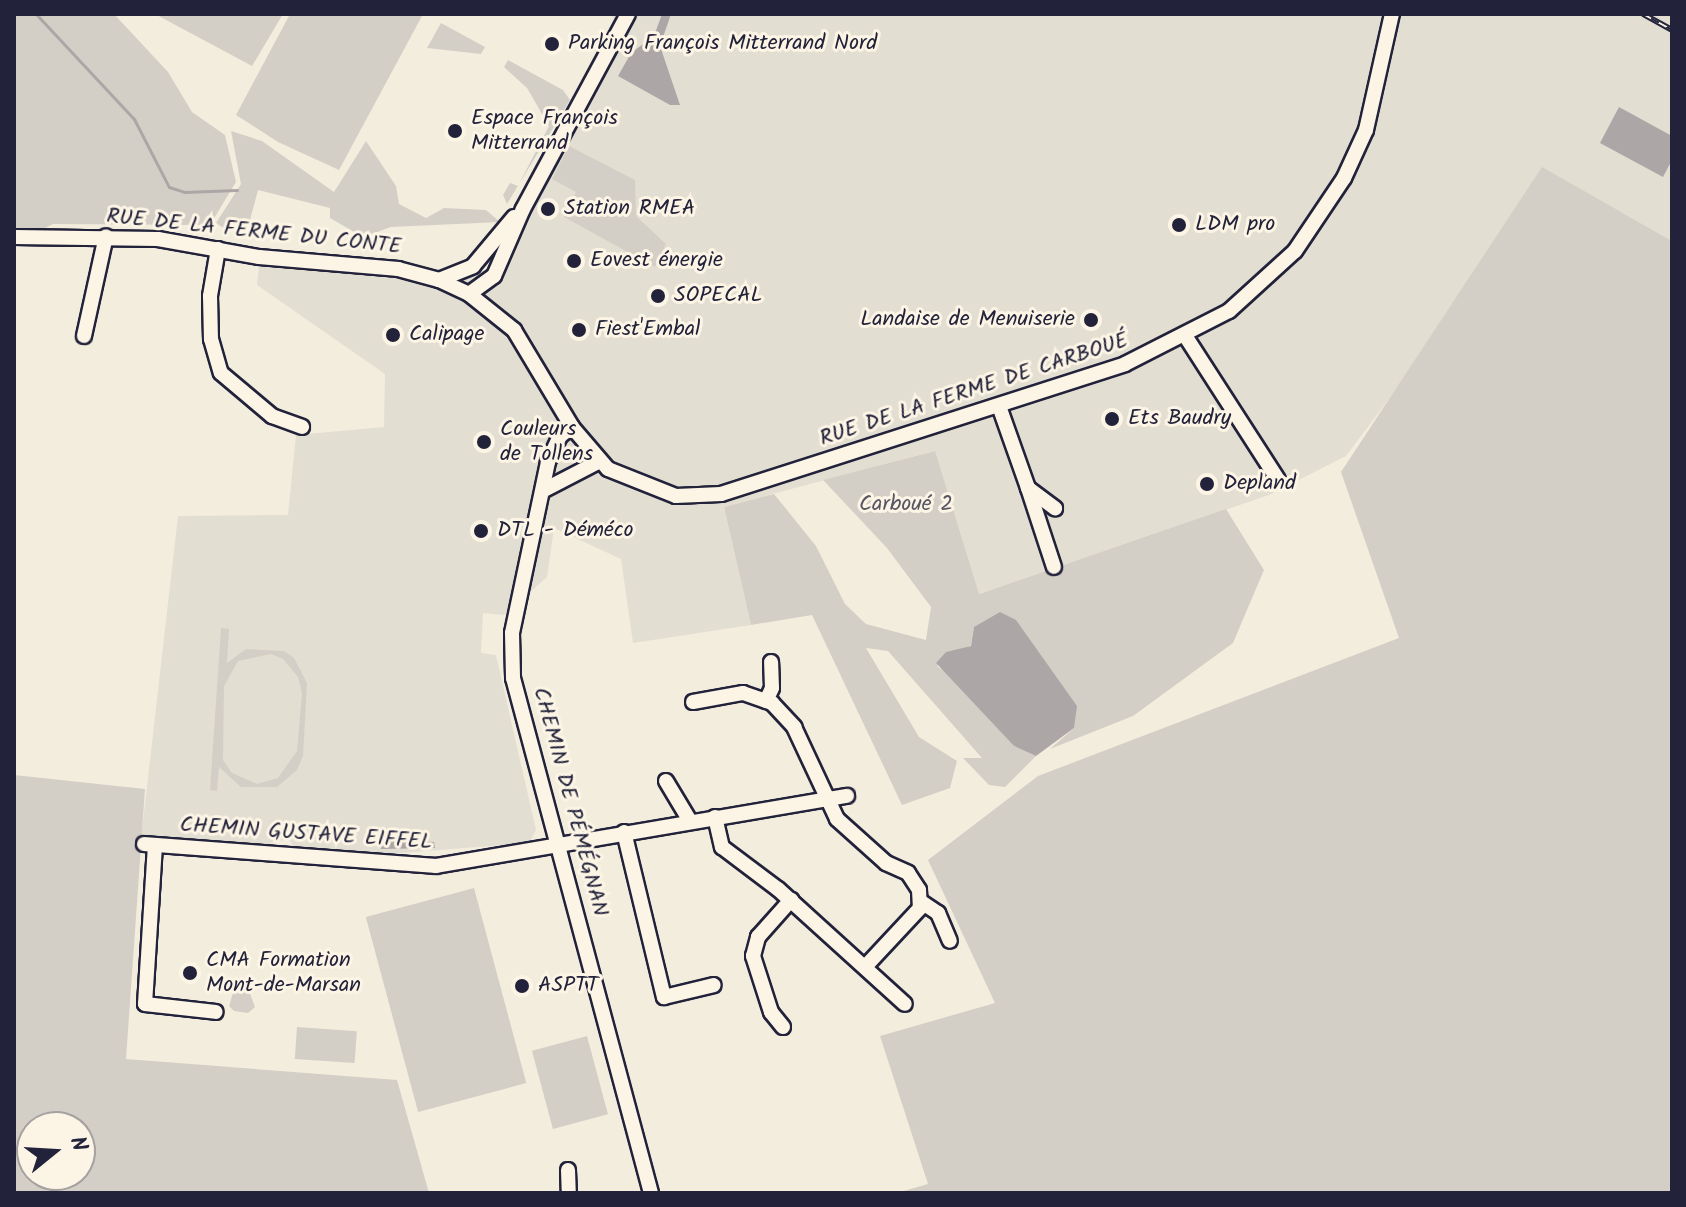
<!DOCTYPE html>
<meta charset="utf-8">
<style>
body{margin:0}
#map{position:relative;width:1686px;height:1207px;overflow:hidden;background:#f3edde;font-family:Kalam,sans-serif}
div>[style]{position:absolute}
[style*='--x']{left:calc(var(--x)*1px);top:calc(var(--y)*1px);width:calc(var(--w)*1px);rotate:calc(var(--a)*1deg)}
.built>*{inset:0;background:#e3ded2}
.green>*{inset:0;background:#d4cfc6;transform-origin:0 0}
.water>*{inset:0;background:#aca7a6}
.stream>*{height:3px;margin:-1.5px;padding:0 1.5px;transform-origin:1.5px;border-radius:1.5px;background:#aca7a6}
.roads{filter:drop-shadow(2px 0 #22223b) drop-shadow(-2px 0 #22223b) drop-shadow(0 2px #22223b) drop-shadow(0 -2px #22223b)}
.minor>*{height:14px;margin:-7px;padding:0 7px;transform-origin:7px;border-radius:7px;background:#fcf5e5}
.rail>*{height:6px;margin-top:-3px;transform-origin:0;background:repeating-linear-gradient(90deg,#fcf5e5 0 9px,#22223b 0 18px);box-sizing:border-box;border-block:2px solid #22223b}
.dots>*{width:22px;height:22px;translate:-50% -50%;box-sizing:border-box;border:4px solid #fcf5e5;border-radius:50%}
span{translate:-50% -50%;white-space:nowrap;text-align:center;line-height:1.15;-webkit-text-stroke:6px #fcf5e5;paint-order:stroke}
.poi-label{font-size:22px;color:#22223b}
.left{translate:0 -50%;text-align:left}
.right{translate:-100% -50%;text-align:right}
.street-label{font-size:22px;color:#22223b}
.park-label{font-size:22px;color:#575665}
.frame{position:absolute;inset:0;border:16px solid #22223b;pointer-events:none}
.north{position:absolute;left:16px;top:1111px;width:80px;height:80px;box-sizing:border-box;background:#fcf5e5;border:2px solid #a5a1a1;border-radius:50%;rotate:72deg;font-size:22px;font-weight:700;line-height:32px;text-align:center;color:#22223b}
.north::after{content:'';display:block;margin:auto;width:28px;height:36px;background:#22223b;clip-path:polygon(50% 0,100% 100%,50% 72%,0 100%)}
</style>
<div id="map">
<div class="built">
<i style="clip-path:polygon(609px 14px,1672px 14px,1672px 241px,1623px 213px,1401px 383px,1346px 456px,1269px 495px,978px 594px,934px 451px,724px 507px,751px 625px,633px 643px,621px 559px,554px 528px,547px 577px,504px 615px,483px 613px,481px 653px,496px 655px,536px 830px,529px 843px,388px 854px,294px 848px,290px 841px,276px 840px,264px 847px,141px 839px,178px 516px,288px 515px,296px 435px,384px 427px,385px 374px,257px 285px,259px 267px,505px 271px,614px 18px)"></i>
</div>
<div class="green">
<i style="clip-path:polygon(14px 14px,114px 14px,168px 72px,192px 112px,225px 135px,236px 182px,210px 225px,53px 224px,14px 244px)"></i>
<i style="clip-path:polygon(155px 14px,283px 14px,252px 66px)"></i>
<i style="clip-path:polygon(290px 14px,422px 16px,339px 170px,278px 142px,236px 115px)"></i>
<i style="clip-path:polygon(441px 23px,485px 47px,481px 54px,427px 48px)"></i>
<i style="clip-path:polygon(508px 60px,563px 90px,570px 100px,507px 204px,503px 195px,510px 183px,518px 186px,549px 126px,527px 88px,504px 67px)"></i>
<i style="clip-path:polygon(231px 131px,262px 141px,334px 192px,366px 141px,396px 186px,399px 204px,426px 218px,444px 208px,486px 210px,500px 222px,391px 227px,363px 237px,330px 218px,330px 208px,258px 190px,246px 235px,242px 220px,229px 219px,228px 231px,216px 223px,241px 184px)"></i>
<i style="clip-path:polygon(569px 146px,635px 180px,636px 216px,666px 244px,655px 267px,564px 217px,576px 192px,552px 179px)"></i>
<i style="clip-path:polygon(1542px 167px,1672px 241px,1672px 1193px,897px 1193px,928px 1184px,880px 1036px,995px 1003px,928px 860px,1038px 776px,1399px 638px,1341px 472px)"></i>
<i style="clip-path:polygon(935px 451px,979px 594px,1226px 509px,1264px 570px,1233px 643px,1133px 716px,1050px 749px,1074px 728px,974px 627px,971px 645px,937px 666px,960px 683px,1014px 746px,1036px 756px,1005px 787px,989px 785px,963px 758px,982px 758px,888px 651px,866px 648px,919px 737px,957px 761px,950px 788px,902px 805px,812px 615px,751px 625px,724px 507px,774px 494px,816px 546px,845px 604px,866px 624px,926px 640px,931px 607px,887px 548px,823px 480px)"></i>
<i style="clip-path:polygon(evenodd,221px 628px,229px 629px,227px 663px,246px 649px,284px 651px,294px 658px,307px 683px,303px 756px,297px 770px,277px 787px,241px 787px,219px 767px,217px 791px,210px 790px,221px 628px,271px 654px,283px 659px,298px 677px,302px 693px,297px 751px,278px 778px,257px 784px,232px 773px,223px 760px,224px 686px,238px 661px,271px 654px)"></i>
<i style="clip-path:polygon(evenodd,14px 775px,145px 789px,126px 1059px,397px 1080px,429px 1193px,14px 1193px,14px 775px,32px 1127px,80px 1127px,80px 1175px,32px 1175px,32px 1127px)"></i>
<i style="left:474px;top:888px;width:202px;height:112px;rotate:75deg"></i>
<i style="clip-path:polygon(247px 986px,255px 1007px,248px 1013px,234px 1011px,229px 1006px,233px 993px)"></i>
<i style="left:297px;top:1027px;width:60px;height:32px;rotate:4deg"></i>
<i style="left:587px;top:1036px;width:81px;height:57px;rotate:75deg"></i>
</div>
<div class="water">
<i style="clip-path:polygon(662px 14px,671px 14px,660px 46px,680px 105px,670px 105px,618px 76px,631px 53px,654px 36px)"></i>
<i style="clip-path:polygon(1619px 107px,1672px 136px,1672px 160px,1663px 177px,1600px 143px)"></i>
<i style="clip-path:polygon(1000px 612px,1016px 620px,1077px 706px,1074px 728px,1036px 756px,1014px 746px,936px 663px,946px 652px,971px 646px,974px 627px)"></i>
<i style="clip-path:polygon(379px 839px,434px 842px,435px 848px,381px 849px)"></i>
</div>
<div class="stream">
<i style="--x:36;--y:14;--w:144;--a:47"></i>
<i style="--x:134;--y:119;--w:76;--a:62.8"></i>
<i style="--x:169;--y:187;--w:16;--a:18"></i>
<i style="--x:184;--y:192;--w:53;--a:-2.2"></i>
</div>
<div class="roads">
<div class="minor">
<i style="--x:14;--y:237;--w:144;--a:0.8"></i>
<i style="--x:158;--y:239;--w:103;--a:10.1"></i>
<i style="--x:259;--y:257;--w:140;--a:4.9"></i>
<i style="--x:398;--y:269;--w:42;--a:15"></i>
<i style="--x:439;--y:280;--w:33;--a:25"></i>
<i style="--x:469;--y:294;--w:58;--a:38.7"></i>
<i style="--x:514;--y:330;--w:113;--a:59.1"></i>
<i style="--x:572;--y:427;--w:55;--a:49.4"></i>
<i style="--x:608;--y:469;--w:73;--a:21.7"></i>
<i style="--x:676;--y:496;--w:45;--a:-2.5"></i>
<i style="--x:721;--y:494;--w:424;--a:-17.8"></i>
<i style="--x:1125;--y:364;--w:117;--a:-27"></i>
<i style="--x:1229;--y:311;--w:89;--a:-42.3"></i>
<i style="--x:1295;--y:251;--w:88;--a:-56.1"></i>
<i style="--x:1344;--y:178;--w:53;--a:-65.4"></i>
<i style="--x:1366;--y:130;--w:119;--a:-77.4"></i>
<i style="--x:218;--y:249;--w:48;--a:99.7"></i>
<i style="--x:210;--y:296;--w:43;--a:88.7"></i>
<i style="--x:211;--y:339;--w:35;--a:74"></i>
<i style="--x:221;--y:373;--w:67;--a:40.1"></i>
<i style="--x:272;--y:416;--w:32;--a:20"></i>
<i style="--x:439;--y:280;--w:37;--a:-22"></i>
<i style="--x:473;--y:266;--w:64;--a:-50.1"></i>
<i style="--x:469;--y:294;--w:31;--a:-36"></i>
<i style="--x:494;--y:276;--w:73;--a:-66.6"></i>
<i style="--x:523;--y:209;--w:221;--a:-61.7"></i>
<i style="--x:84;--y:336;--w:102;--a:-77.6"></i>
<i style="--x:1186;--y:337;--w:170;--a:57.2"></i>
<i style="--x:999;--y:406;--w:87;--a:70.5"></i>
<i style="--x:1028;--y:488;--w:34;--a:37"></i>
<i style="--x:572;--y:427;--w:15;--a:143"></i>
<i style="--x:560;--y:436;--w:29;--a:115"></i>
<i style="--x:548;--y:462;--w:175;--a:101.9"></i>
<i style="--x:512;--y:633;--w:45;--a:88.7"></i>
<i style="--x:513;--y:678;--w:533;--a:75"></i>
<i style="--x:1028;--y:488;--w:83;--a:71.8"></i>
<i style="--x:544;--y:490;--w:63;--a:-27.4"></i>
<i style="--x:766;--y:701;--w:14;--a:-65"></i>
<i style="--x:772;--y:688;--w:26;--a:-92"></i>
<i style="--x:693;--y:702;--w:51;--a:-10.2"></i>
<i style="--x:743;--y:693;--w:31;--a:19"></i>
<i style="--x:772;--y:703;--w:33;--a:47"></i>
<i style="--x:794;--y:727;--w:102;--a:64.9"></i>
<i style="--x:837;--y:819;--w:66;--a:41.9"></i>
<i style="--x:886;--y:863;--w:24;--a:24"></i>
<i style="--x:908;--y:873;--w:20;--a:57"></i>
<i style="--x:919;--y:890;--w:18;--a:87"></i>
<i style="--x:920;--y:908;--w:79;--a:133"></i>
<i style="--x:666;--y:781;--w:47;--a:59"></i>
<i style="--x:715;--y:817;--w:31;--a:77"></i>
<i style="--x:722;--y:847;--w:70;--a:36.9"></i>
<i style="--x:778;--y:889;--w:171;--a:42.2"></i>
<i style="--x:624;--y:832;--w:170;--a:76.4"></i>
<i style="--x:664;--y:997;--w:51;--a:-13.5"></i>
<i style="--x:144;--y:844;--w:293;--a:4.3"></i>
<i style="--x:436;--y:866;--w:417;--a:-9.7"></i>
<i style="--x:155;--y:845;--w:159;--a:93.6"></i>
<i style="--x:145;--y:1004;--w:71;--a:6.4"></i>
<i style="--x:920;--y:901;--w:22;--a:34"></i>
<i style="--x:938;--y:913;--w:30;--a:67"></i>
<i style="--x:783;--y:1027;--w:19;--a:-129"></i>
<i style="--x:771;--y:1012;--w:59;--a:-107.8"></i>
<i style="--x:753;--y:956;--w:20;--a:-75"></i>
<i style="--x:758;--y:937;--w:50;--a:-48.3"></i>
<i style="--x:568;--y:1170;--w:23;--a:88"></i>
</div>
</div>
<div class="rail">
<i style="--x:1643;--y:14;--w:33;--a:29"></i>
</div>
<div class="dots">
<i style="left:552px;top:44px;background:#22223b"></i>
<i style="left:455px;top:131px;background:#22223b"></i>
<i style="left:548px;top:209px;background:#22223b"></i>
<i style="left:1179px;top:225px;background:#22223b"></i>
<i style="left:574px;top:261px;background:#22223b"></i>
<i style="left:658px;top:296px;background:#22223b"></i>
<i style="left:1091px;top:320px;background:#22223b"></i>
<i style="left:579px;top:330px;background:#22223b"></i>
<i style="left:393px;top:335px;background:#22223b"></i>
<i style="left:1112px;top:419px;background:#22223b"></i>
<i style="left:484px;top:442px;background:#22223b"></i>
<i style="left:1207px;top:484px;background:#22223b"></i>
<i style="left:481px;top:531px;background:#22223b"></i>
<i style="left:190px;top:973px;background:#22223b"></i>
<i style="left:522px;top:986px;background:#22223b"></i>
</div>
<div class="poi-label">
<span class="left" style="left:568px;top:44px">Parking François Mitterrand Nord</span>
<span class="left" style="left:471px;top:131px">Espace François<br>Mitterrand</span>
<span class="left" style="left:564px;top:209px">Station RMEA</span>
<span class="left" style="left:1195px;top:225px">LDM pro</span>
<span class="left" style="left:590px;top:261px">Eovest énergie</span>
<span class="left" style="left:674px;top:296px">SOPECAL</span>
<span class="right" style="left:1075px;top:320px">Landaise de Menuiserie</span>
<span class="left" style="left:595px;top:330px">Fiest'Embal</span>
<span class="left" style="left:409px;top:335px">Calipage</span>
<span class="left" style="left:1128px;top:419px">Ets Baudry</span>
<span class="left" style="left:500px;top:442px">Couleurs<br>de Tollens</span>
<span class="left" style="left:1223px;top:484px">Depland</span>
<span class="left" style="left:497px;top:531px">DTL - Déméco</span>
<span class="left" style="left:206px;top:973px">CMA Formation<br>Mont-de-Marsan</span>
<span class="left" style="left:538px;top:986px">ASPTT</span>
</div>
<div class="street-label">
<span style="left:254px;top:232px;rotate:6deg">RUE DE LA FERME DU CONTE</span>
<span style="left:974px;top:390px;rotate:-18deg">RUE DE LA FERME DE CARBOUÉ</span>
<span style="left:570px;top:802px;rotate:75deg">CHEMIN DE PÉMÉGNAN</span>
<span style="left:306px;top:834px;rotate:4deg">CHEMIN GUSTAVE EIFFEL</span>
</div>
<div class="park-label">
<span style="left:906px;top:505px">Carboué 2</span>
</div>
<div class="frame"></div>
<div class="north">N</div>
</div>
